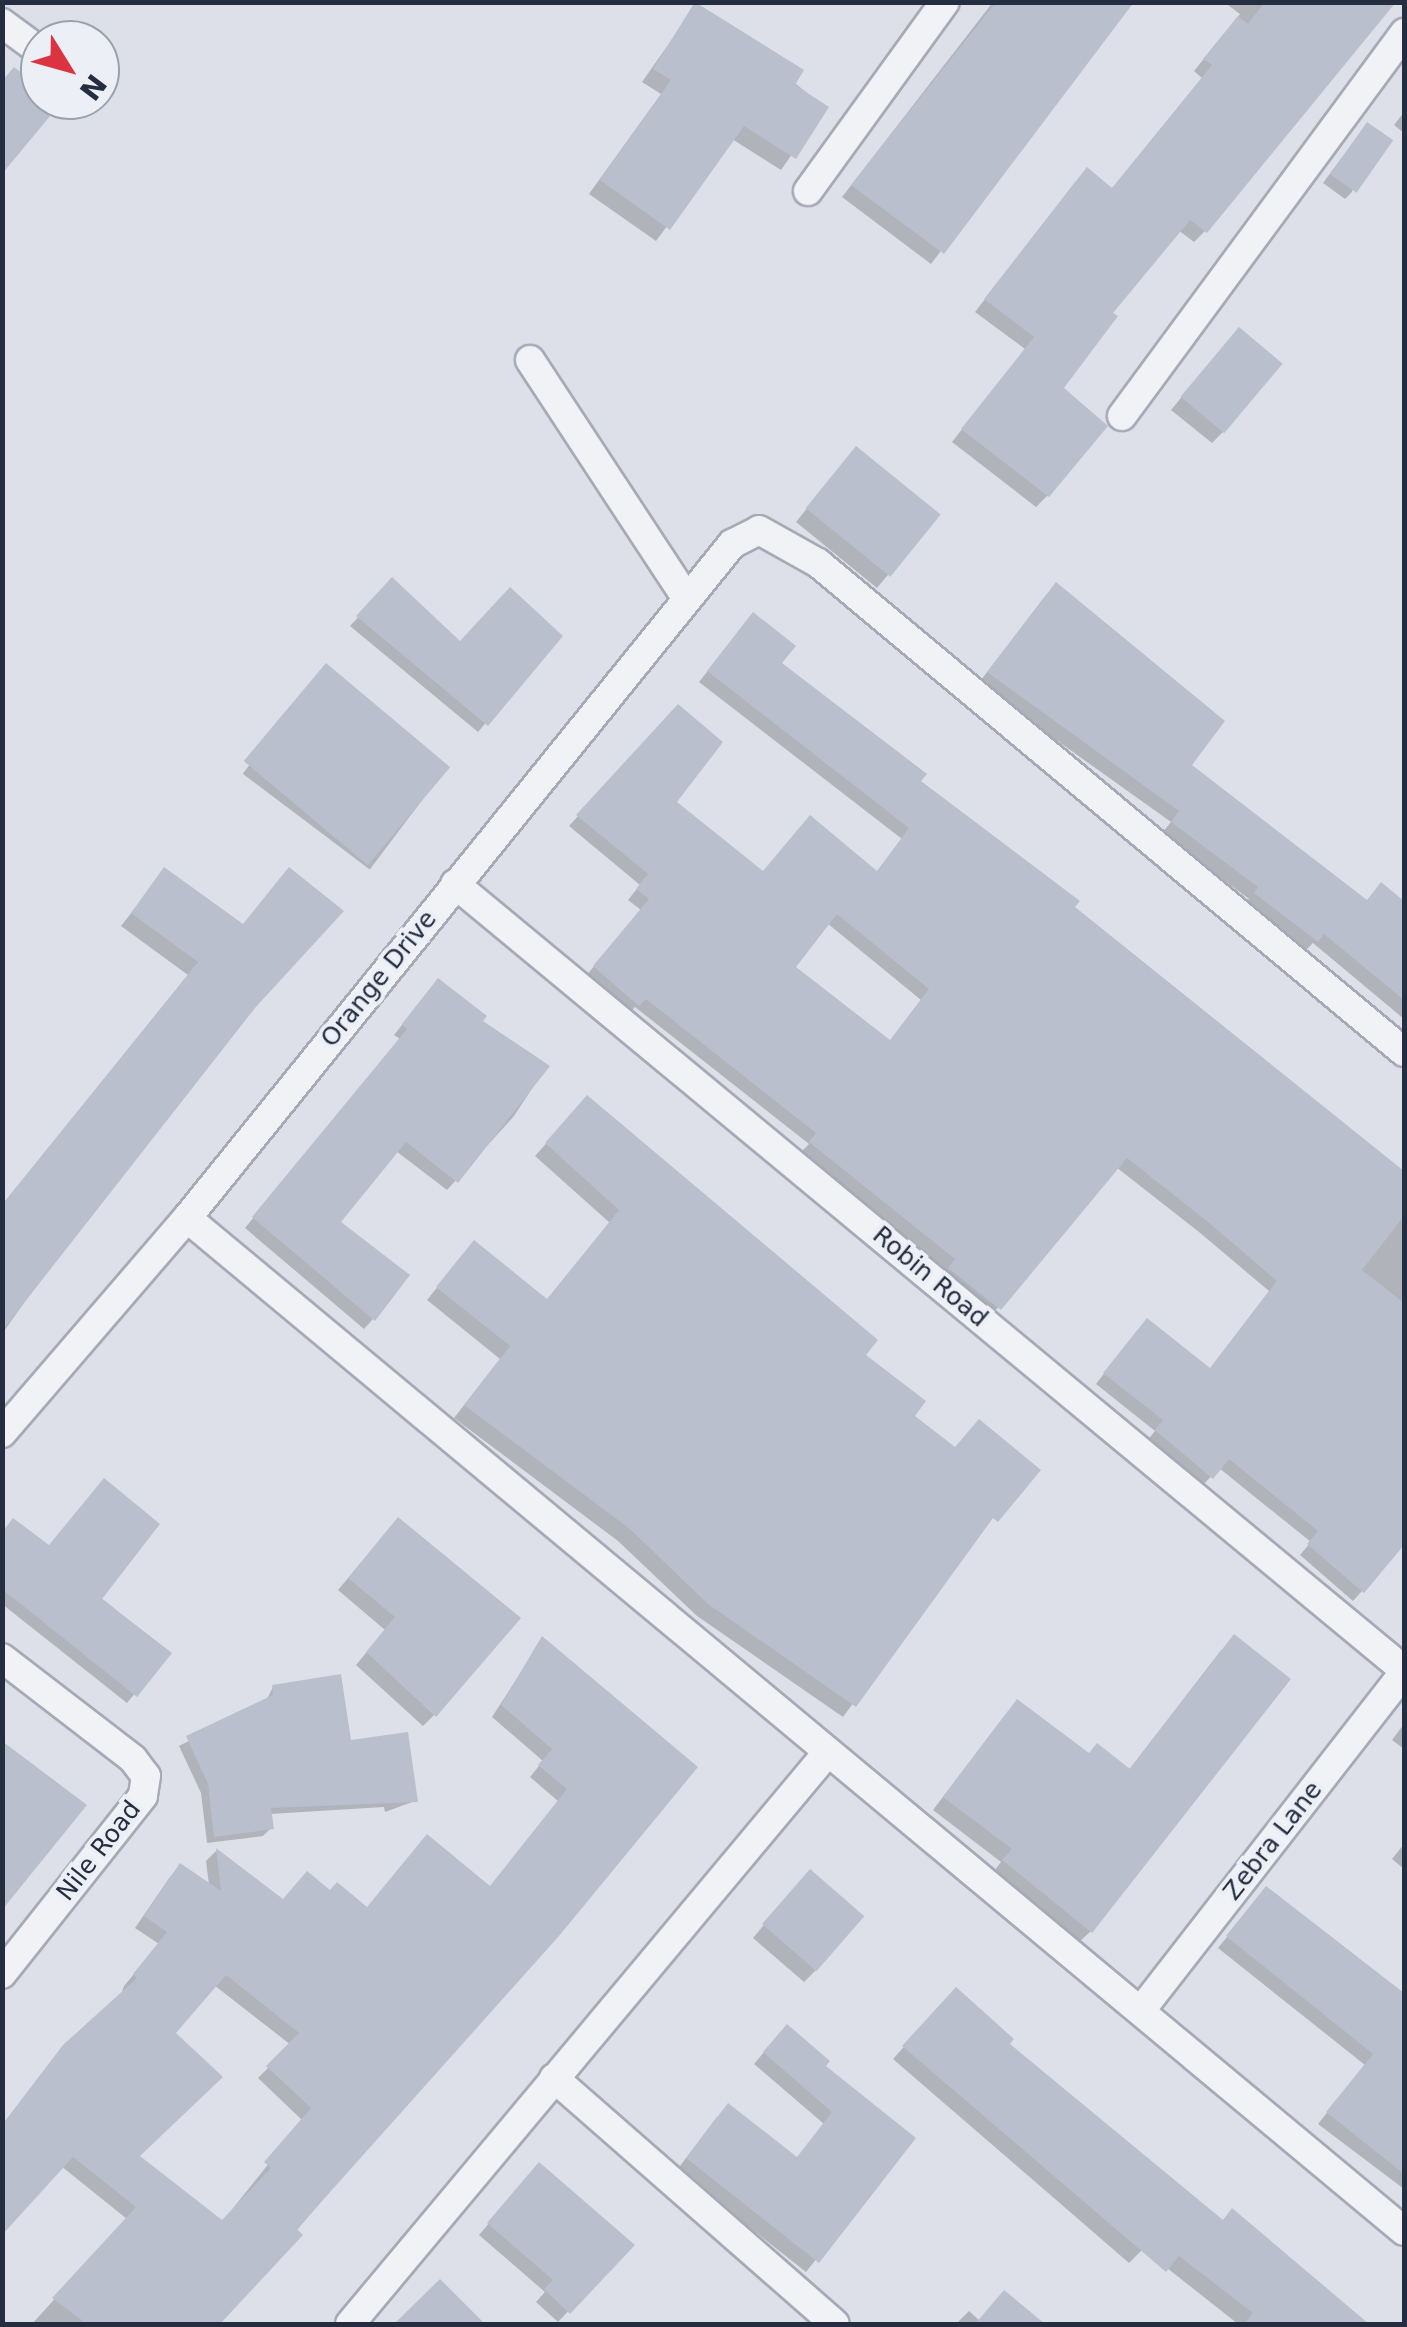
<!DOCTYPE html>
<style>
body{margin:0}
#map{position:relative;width:1407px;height:2327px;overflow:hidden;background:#dde0e8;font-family:"DejaVu Sans",sans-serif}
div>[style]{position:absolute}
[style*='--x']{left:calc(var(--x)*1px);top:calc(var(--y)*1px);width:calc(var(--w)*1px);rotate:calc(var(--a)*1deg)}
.shadow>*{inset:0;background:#0003;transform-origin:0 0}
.building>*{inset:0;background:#b9bfcc;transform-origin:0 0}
.roads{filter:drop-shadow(2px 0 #a6aab6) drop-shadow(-2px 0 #a6aab6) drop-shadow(0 2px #a6aab6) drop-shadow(0 -2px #a6aab6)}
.minor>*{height:28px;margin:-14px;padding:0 14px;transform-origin:14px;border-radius:14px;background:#f0f2f6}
span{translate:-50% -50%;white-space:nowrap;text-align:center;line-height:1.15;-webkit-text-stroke:8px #ecf0f6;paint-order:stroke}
.street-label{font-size:25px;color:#252d40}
.frame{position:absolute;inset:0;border:5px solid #252d40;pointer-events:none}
.north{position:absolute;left:20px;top:20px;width:100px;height:100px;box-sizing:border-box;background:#ecf0f6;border:2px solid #9ca2ad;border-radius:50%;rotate:127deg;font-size:28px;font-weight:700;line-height:40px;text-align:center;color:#252d40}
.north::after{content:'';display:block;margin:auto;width:35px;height:45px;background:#dc3340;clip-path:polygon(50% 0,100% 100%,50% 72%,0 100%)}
</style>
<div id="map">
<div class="shadow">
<i style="clip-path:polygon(993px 2px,1131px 2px,931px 264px,842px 197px)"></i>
<i style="clip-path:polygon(1224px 2px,1392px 2px,1205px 231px,1194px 242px,1178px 230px,1110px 314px,1061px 389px,1048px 495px,1036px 507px,952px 442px,1025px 349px,975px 312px,1076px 181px,1111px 190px,1202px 78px,1194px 71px,1240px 14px)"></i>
<i style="clip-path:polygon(696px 5px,825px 107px,781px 170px,732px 139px,656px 241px,589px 194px,661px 94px,642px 82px)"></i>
<i style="clip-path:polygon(1404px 112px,1404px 133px,1394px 125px)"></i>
<i style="clip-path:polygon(1360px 133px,1352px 192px,1345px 199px,1323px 183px)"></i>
<i style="clip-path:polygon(1227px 342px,1224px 431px,1212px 443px,1171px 410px)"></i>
<i style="clip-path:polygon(844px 462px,938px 515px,877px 588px,796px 522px)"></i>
<i style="clip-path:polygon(392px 581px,460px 644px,559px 636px,478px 732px,350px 626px)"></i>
<i style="clip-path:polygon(1046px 595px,1188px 765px,1366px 902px,1381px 885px,1404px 904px,1404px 1019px,1313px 943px,1306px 950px,1245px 904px,1249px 899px,1162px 833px,1171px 822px,978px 684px)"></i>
<i style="clip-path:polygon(evenodd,744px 625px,779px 664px,918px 781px,1404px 1175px,1404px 1544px,1353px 1601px,1300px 1555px,1311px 1542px,1219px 1468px,1202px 1486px,1147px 1441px,1155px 1431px,1096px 1384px,1137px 1331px,1209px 1370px,1269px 1291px,1199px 1232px,1116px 1167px,989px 1318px,940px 1279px,947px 1270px,801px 1152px,809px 1144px,635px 1007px,628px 1014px,585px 977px,641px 910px,628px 900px,640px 885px,569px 826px,668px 717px,674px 802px,762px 874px,876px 873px,902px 839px,699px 682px,744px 625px,827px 923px,921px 1000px,889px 1042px,793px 967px,827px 923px)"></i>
<i style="left:318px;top:674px;width:159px;height:125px;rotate:37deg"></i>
<i style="clip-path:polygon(164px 871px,254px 1006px,92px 1206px,2px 1334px,2px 1205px,188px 975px,121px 926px)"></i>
<i style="clip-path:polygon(429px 991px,546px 1067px,514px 1116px,447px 1190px,396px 1151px,337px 1222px,373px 1319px,364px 1329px,245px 1228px,400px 1039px,394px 1035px)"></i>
<i style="clip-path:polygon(576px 1110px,863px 1355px,911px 1416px,954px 1450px,1037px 1470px,981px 1530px,843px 1717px,697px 1616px,618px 1541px,454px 1418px,500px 1359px,427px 1300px,463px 1255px,546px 1301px,610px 1223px,535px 1156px)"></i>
<i style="clip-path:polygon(387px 1532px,434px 1715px,423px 1726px,356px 1665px,385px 1630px,338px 1590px)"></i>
<i style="clip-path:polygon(2px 1533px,99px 1596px,168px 1653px,127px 1703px,2px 1604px)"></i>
<i style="clip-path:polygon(evenodd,542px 1640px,695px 1767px,216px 2324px,32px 2324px,127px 2219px,61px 2166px,124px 1986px,159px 1944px,135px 1928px,170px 1877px,180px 1866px,209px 1885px,206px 1861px,216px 1851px,282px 1902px,329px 1893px,366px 1910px,489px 1888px,558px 1801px,530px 1777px,543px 1761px,492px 1717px,542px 1640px,214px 1985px,291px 2045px,258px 2078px,303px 2121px,222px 2222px,137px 2157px,173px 2033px,214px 1985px)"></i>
<i style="clip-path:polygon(1222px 1649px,1091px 1931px,1078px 1943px,992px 1874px,1001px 1862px,933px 1810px,1005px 1715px,1128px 1771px)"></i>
<i style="clip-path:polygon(273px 1687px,415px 1801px,385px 1812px,384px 1807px,270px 1814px,271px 1828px,263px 1836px,207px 1843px,201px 1793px,179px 1746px,266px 1701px)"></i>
<i style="clip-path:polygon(1404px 1724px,1404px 1749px,1392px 1740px)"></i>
<i style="clip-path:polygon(1404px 1844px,1404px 1869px,1392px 1859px)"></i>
<i style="clip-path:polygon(798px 1884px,816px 1970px,804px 1982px,753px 1938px)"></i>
<i style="clip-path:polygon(1266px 1889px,1404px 1995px,1404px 2189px,1318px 2124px,1365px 2065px,1218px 1948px)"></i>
<i style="clip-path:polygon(944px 2002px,1006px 2044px,1221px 2222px,1232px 2211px,1350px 2313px,1341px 2324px,1238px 2324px,1143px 2249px,1129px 2263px,893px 2059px)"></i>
<i style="clip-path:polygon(776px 2038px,913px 2138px,806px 2272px,677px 2170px,717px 2117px,796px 2159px,824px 2124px,754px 2064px)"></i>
<i style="clip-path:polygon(529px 2176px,631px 2245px,558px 2322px,536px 2302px,545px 2292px,479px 2235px)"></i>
<i style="clip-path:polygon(1004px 2294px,1035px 2324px,956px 2324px,969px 2311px,980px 2321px)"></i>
</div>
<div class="building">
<i style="clip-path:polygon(695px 2px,804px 70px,795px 85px,829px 107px,796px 159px,744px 126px,670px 230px,600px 180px,671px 80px,653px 69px)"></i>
<i style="clip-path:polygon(996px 2px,1134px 2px,944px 254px,851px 185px)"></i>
<i style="clip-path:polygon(1265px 2px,1396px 2px,1207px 233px,1190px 220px,1113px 313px,1118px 316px,1064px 388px,1108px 426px,1049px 497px,961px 429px,1034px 337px,984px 299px,1087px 167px,1112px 188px,1212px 65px,1203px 59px,1238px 16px,1248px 24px)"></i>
<i style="clip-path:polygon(14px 67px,40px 88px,40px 100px,60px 104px,2px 174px,2px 81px)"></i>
<i style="left:1367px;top:122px;width:32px;height:64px;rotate:35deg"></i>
<i style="left:1239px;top:327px;width:57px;height:91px;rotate:40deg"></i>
<i style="left:856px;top:446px;width:109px;height:80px;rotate:39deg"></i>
<i style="clip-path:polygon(392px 577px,460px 641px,510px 587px,563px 636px,488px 726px,356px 616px)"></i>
<i style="clip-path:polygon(1056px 582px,1225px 721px,1192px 765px,1367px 900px,1381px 882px,1404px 901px,1404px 1000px,1324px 934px,1318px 942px,1254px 893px,1258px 887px,1171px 822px,1179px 811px,987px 672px)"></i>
<i style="clip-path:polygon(evenodd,753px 612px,796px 646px,782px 663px,927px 774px,921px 781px,1080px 901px,1075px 907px,1404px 1171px,1404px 1216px,1362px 1270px,1404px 1303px,1404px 1545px,1364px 1593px,1307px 1544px,1318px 1531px,1229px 1459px,1213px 1479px,1155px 1430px,1163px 1420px,1103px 1373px,1147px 1318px,1210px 1368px,1277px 1281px,1208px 1222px,1127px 1158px,1001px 1310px,948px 1268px,955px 1259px,809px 1142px,816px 1133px,646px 999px,639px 1006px,593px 966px,649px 899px,636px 889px,648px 874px,576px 815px,678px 704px,723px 742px,677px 802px,763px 871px,810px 815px,877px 871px,909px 828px,707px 671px,753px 612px,837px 914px,929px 989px,890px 1040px,796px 967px,837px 914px)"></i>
<i style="left:326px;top:663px;width:162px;height:128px;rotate:40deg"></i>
<i style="clip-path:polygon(164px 867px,243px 924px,289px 867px,344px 911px,255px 1008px,2px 1331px,2px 1205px,198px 962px,131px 913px)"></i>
<i style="clip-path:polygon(438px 978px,487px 1016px,483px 1021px,550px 1066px,458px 1183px,406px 1142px,341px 1222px,410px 1275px,375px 1321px,252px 1217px,407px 1029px,402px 1024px)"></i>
<i style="clip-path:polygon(587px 1095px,878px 1340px,866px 1355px,926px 1401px,915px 1416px,955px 1447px,979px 1419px,1041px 1470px,998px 1522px,993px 1518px,856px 1707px,708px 1604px,630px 1529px,464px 1405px,510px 1346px,436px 1287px,474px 1240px,547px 1299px,619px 1210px,545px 1143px)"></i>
<i style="clip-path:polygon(104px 1478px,160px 1524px,102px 1599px,172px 1653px,137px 1697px,2px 1589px,2px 1532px,13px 1518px,49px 1545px)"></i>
<i style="clip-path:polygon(398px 1517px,521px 1618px,436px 1717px,366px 1652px,395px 1617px,348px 1578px)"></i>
<i style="clip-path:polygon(1234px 1634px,1291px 1679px,1092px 1933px,1002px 1860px,1012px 1849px,943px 1797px,1017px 1699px,1089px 1753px,1097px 1743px,1130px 1769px)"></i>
<i style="clip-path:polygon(evenodd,542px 1636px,698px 1767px,559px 1936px,297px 2229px,303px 2235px,220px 2324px,87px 2324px,52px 2298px,136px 2207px,73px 2157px,2px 2235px,2px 2125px,63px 2045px,137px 1978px,133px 1974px,167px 1932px,144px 1916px,180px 1863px,221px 1891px,216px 1848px,283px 1899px,307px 1871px,330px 1890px,337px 1882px,367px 1907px,427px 1834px,490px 1886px,567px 1789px,538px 1765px,552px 1749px,501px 1705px,542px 1636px,226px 1975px,299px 2033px,266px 2066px,311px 2108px,264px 2162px,271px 2168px,222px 2220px,140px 2156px,223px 2077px,176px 2033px,226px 1975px)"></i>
<i style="clip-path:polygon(341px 1674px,351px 1740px,408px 1732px,418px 1802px,271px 1808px,274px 1829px,214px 1837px,208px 1784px,186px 1736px,273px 1695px,272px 1685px)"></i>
<i style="clip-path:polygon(2px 1741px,87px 1805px,2px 1910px)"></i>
<i style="left:810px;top:1869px;width:72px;height:73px;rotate:41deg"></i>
<i style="clip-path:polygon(1266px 1886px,1404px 1993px,1404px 2174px,1326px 2112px,1373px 2054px,1226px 1936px)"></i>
<i style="clip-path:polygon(956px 1987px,1014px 2039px,1010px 2044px,1223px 2220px,1232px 2208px,1369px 2324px,1244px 2324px,1253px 2313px,1179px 2256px,1166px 2272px,902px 2046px)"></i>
<i style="clip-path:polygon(787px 2024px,830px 2061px,826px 2066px,916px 2138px,819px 2263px,686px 2158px,728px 2103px,797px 2157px,832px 2112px,763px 2052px)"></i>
<i style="clip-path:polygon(539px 2162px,635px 2245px,570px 2314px,544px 2289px,553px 2280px,487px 2223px)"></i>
<i style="clip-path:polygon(440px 2279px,485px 2324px,394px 2324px)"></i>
<i style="clip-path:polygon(1004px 2290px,1045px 2324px,975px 2324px)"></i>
</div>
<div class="roads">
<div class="minor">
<i style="--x:2;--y:23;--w:47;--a:36.4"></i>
<i style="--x:808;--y:191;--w:233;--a:-54.1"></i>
<i style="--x:530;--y:360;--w:286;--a:56.7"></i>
<i style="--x:1122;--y:416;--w:476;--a:-53.6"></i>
<i style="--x:455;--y:884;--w:1232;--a:39.63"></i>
<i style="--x:187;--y:1218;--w:1583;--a:39.77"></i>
<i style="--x:2;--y:1433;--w:284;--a:-49.3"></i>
<i style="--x:187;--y:1218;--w:867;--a:-51.04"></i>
<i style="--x:732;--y:544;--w:30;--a:-27"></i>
<i style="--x:759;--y:530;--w:68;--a:29.2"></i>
<i style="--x:818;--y:563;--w:763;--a:39.84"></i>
<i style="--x:2;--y:1658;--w:165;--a:37.6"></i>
<i style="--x:133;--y:1759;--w:21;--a:53"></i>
<i style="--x:146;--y:1776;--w:20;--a:99"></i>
<i style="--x:143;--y:1796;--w:227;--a:128.4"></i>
<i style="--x:1142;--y:2009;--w:427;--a:-52.1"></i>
<i style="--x:554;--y:2078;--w:373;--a:41.2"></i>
<i style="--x:350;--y:2324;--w:745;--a:-50.12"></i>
</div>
</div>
<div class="street-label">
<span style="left:379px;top:979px;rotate:-51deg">Orange Drive</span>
<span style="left:930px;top:1277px;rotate:40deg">Robin Road</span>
<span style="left:1273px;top:1841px;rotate:-52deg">Zebra Lane</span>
<span style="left:99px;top:1851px;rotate:-52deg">Nile Road</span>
</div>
<div class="frame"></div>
<div class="north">N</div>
</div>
